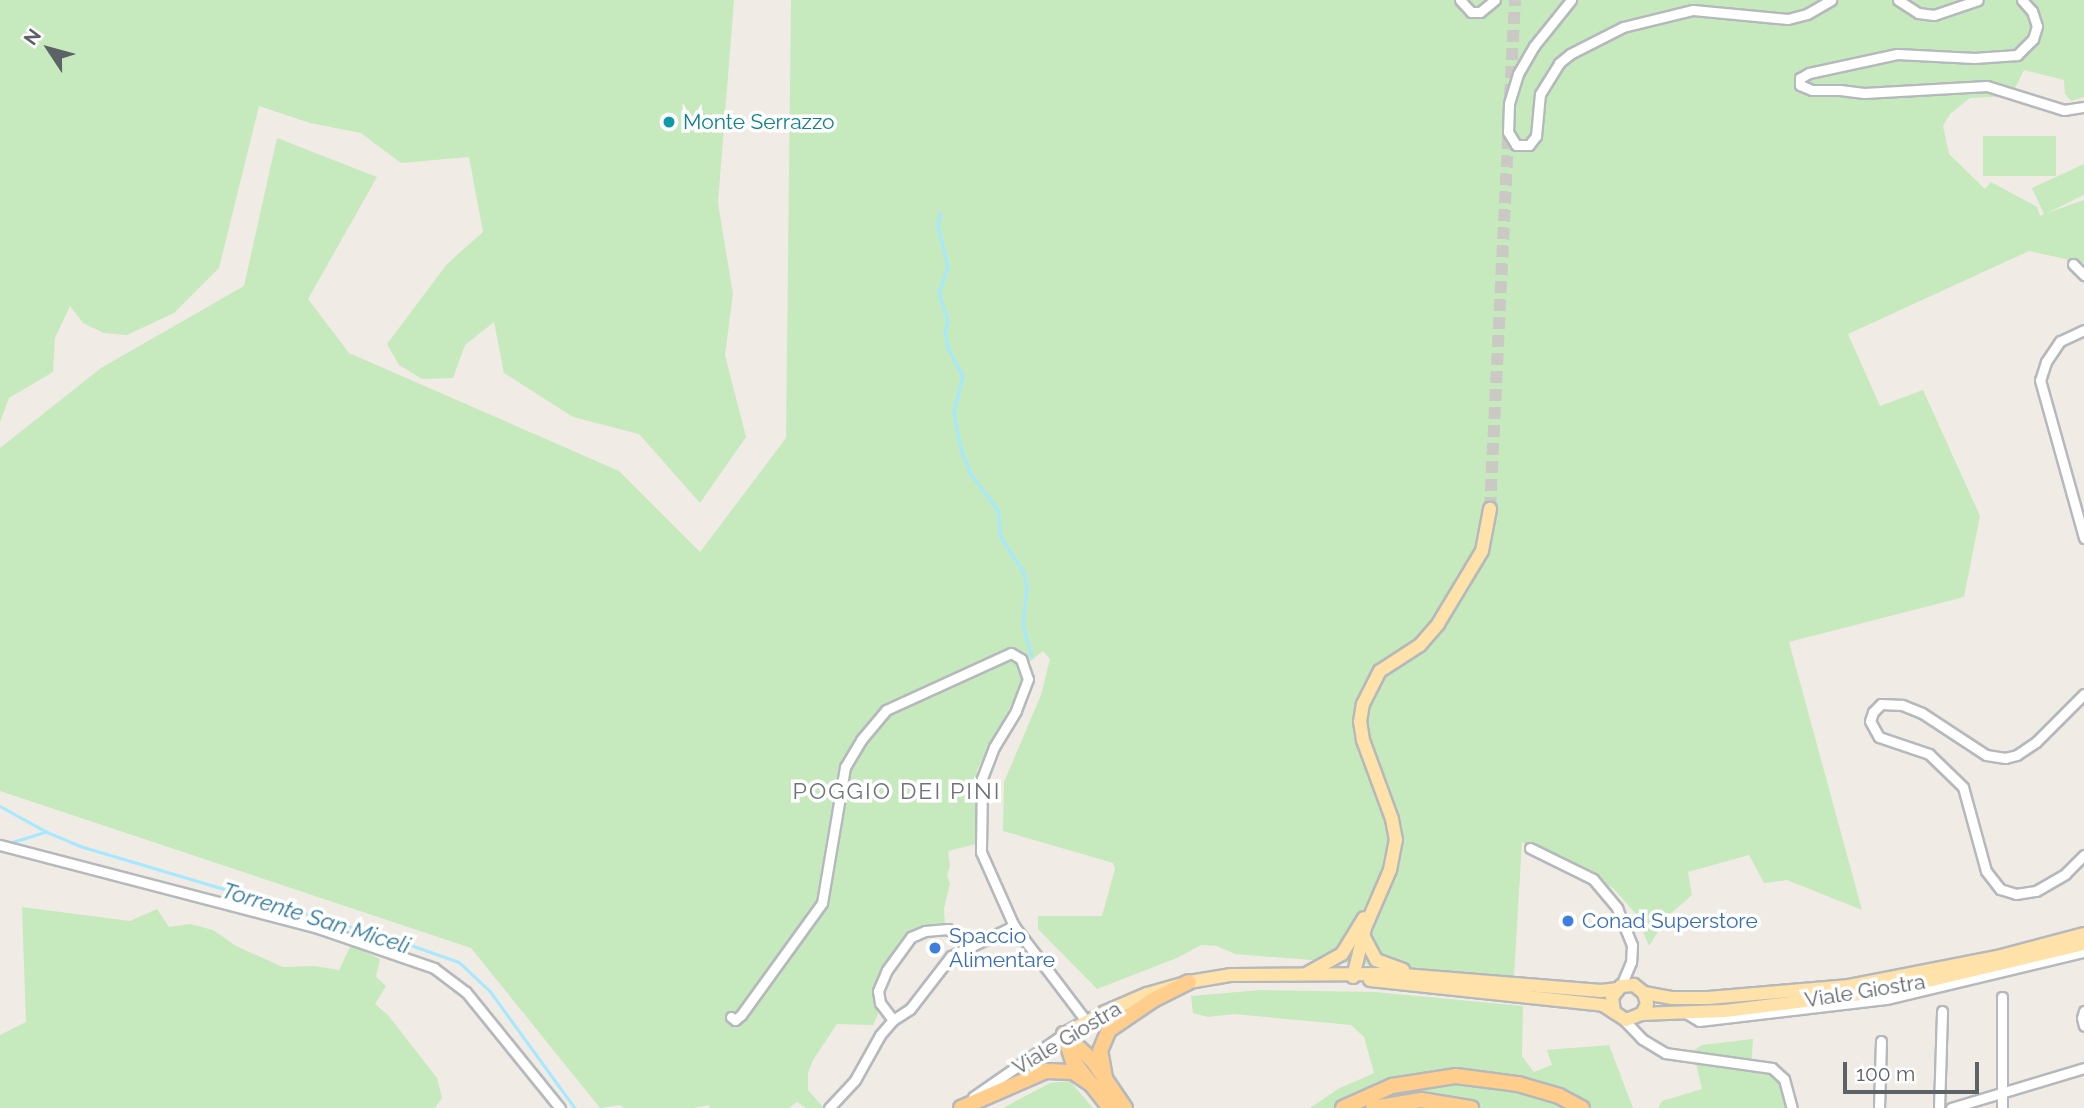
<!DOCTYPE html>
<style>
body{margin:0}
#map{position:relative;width:2084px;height:1108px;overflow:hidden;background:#f0ebe4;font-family:Raleway,sans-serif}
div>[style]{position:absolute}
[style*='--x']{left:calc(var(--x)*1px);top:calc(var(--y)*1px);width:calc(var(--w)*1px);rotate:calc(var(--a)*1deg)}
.green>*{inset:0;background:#c6eabe;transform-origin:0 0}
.stream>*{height:2.5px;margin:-1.25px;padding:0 1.25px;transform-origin:1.25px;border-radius:1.25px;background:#a5e8ff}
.major-tunnel>*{height:12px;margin-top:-6px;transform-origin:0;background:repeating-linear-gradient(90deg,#cbc9c4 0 12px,transparent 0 18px)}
.roads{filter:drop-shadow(2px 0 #b5b9bc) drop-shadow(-2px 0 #b5b9bc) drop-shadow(0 2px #b5b9bc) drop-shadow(0 -2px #b5b9bc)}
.minor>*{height:9px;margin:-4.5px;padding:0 4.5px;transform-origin:4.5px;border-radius:4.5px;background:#fff}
.major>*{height:12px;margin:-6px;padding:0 6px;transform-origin:6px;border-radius:6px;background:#ffe2aa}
.highway>*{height:14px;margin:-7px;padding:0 7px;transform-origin:7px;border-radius:7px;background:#ffce8c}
.dots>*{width:19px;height:19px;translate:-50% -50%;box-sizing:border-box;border:4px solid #fff;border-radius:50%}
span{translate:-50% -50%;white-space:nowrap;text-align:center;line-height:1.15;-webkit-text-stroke:7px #fff;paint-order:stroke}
.culture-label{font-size:21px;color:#0d838f}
.left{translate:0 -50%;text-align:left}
.shop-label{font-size:21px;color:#366cbe}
.street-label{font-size:21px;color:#5c6266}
.neighbourhood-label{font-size:23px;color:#6d7578;letter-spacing:2px}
.water-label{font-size:23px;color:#307aa0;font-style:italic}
.north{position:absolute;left:14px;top:14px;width:70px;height:70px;-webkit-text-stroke:5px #fff;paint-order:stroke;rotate:306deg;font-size:19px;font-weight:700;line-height:28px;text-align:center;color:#5c6266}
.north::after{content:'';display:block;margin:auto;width:24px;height:32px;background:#5c6266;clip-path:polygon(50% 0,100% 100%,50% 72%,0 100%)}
.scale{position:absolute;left:1843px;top:1062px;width:136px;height:32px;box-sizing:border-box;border:4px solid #5c6266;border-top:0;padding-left:9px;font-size:21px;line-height:24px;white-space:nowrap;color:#5c6266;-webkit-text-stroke:5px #fff;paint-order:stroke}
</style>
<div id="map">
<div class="green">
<i style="clip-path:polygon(0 0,734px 0,718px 203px,733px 294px,725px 355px,746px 437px,700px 503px,639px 434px,573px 417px,504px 373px,494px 322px,465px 345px,453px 378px,422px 379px,399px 365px,387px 344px,447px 264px,483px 232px,469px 157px,401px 163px,361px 133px,310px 123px,259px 106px,219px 268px,174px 313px,127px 335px,104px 333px,83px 323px,70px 306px,55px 338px,53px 372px,9px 398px,0 422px)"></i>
<i style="clip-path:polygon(791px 0,2084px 0,2084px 97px,2071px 101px,2065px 94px,2064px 80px,2024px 70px,2011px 96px,1970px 98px,1950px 114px,1943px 126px,1949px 154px,1985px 189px,1991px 182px,2037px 207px,2040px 216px,2044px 214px,2032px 188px,2084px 164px,2084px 195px,2047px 213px,2084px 200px,2084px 263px,2029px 251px,1848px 334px,1880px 406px,1923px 390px,1980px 516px,1964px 597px,1789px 642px,1862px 910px,1787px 880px,1764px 883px,1749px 855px,1688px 872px,1692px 895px,1668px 916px,1649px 946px,1636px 914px,1613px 888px,1522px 842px,1514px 976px,1235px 954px,1217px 946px,1201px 945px,1177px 958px,1097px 989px,1038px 929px,1038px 916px,1102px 916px,1115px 869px,1113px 863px,1003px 831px,1004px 782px,1041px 695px,1050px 659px,1043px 651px,1018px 671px,1022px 681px,1017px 694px,977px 770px,976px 844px,948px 851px,950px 866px,947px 875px,950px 884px,944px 908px,945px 925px,914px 932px,875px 997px,879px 1012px,873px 1025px,837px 1024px,813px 1060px,808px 1073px,808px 1090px,824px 1108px,806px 1108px,797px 1102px,789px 1108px,710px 1108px,709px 1105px,694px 1108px,624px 1108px,620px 1105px,600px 1108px,471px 948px,0 791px,0 448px,101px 368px,244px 286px,277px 138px,377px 177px,308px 299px,349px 353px,619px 471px,700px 552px,786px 438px)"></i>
<i style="left:1983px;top:136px;width:73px;height:40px"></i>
<i style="clip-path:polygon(22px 907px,130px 921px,157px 909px,169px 927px,190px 924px,213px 930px,236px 946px,283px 967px,314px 966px,339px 970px,351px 945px,380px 959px,376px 977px,386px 986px,375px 1004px,388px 1015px,437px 1078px,442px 1098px,435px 1108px,0 1108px,0 1035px,26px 1022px)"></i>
<i style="clip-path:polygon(1260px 990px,1375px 992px,1523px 1006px,1522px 1056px,1534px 1072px,1552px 1065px,1547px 1050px,1609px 1045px,1633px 1108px,1310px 1108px,1338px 1089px,1374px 1073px,1364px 1037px,1351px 1025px,1234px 1014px,1208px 1017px,1193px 1013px,1191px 996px)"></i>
<i style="clip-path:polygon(1753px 1039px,1751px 1070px,1769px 1072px,1779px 1082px,1786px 1108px,1658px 1108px,1662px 1101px,1702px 1089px,1693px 1051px,1702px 1045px)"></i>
<i style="clip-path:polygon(1070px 1081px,1093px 1108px,1003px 1108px,1050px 1083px)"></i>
</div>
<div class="stream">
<i style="--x:941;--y:213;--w:13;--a:103"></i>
<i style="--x:938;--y:226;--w:42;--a:76.3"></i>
<i style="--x:948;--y:267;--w:28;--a:109"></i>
<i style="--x:939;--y:293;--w:29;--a:72"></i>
<i style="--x:948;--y:321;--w:11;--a:105"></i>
<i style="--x:945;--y:332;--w:16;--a:79"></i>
<i style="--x:948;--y:348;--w:32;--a:62"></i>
<i style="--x:963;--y:376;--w:38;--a:104"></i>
<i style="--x:954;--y:413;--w:37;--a:79"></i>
<i style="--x:961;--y:449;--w:27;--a:68"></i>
<i style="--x:971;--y:474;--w:45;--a:53.1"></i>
<i style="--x:998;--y:510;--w:27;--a:84"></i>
<i style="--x:1001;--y:537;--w:43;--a:57.4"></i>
<i style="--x:1024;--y:573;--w:15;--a:79"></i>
<i style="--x:1027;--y:588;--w:36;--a:96"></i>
<i style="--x:1023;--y:624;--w:34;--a:75"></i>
<i style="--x:0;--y:806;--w:54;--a:29"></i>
<i style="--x:47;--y:832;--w:36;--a:23"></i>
<i style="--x:80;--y:846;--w:342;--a:16.6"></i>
<i style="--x:408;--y:944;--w:54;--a:19.4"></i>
<i style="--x:459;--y:962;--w:42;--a:43.1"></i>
<i style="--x:490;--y:991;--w:145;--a:54"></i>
<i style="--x:9;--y:843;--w:39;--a:-17"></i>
</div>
<div class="major-tunnel">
<i style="--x:1510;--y:96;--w:96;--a:-87"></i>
<i style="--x:1490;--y:509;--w:384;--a:-87.2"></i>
</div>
<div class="roads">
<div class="minor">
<i style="--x:1460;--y:0;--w:16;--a:47"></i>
<i style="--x:1471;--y:12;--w:9;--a:0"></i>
<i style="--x:1480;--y:12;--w:19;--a:-39"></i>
<i style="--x:1571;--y:0;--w:59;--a:128.8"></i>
<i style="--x:1534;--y:46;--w:32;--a:120"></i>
<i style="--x:1518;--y:74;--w:31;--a:107"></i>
<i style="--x:1509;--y:104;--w:28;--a:92"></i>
<i style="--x:1508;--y:132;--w:15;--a:58"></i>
<i style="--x:1516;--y:145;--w:13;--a:0"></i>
<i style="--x:1529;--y:145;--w:11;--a:-52"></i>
<i style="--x:1536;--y:136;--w:42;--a:-84.6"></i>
<i style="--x:1540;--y:94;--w:36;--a:-58"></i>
<i style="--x:1559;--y:63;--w:14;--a:-39"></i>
<i style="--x:1570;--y:54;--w:59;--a:-27"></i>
<i style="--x:1623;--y:27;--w:72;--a:-13.7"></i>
<i style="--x:1693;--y:10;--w:95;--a:5.4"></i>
<i style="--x:1788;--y:19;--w:20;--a:-15"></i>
<i style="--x:1807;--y:14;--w:28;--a:-30"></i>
<i style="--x:1898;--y:0;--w:24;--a:33"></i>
<i style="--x:1918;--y:13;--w:16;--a:7"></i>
<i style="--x:1934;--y:15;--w:46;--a:-18.8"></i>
<i style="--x:2022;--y:0;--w:15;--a:48"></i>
<i style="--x:2032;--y:11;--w:16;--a:72"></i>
<i style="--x:2037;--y:26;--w:14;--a:107"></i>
<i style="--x:2033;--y:39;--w:23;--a:135"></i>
<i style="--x:2017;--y:55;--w:43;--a:176"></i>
<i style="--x:1974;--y:58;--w:77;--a:-177"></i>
<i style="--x:1897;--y:54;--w:90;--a:167.8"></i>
<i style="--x:1809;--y:73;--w:10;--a:151"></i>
<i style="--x:1800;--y:78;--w:7;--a:90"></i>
<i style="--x:1800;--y:85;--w:13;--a:23"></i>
<i style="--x:1812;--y:90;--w:28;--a:0"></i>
<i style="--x:1840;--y:90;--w:24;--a:7"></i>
<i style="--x:1864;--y:93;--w:123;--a:-3.3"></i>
<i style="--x:1987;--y:86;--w:81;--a:17.3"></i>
<i style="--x:2064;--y:110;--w:20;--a:-9"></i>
<i style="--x:2073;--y:264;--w:16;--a:45"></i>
<i style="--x:2084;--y:330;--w:26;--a:155"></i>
<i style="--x:2060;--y:341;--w:25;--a:124"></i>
<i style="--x:2046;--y:362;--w:19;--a:108"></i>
<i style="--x:2040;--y:380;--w:164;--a:74.4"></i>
<i style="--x:2084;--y:694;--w:68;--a:135"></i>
<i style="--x:2036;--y:742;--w:23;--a:146"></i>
<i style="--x:2017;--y:755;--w:12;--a:166"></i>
<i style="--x:2005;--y:758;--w:19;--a:-171"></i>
<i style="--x:1986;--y:755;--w:77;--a:-146.7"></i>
<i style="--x:1922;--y:713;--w:22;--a:-158"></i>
<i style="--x:1902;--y:705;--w:21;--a:-177"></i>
<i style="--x:1881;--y:704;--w:11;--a:135"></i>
<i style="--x:1873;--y:712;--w:9;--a:108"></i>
<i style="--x:1870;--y:721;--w:18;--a:61"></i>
<i style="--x:1879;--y:737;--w:53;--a:18.8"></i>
<i style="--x:1929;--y:754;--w:47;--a:44.1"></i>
<i style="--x:1963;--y:787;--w:87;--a:74.7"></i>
<i style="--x:1986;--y:871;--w:23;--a:52"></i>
<i style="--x:2000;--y:889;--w:17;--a:17"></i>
<i style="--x:2016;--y:894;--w:20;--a:-9"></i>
<i style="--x:2036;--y:891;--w:34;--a:-30"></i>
<i style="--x:2065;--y:874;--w:27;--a:-45"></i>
<i style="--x:0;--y:845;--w:329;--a:14.6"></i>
<i style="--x:318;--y:928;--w:123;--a:19"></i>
<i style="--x:434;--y:968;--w:40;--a:37"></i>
<i style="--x:466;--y:992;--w:149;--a:51"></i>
<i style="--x:1530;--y:848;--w:70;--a:26.2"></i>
<i style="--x:1593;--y:879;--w:38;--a:50"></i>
<i style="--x:1617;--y:908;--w:40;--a:68"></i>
<i style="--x:1632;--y:945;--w:17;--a:93"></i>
<i style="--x:1631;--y:962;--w:26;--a:113"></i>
<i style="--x:2084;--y:1011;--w:7;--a:106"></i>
<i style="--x:2082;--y:1018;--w:8;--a:76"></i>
<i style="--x:1684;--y:1012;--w:17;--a:31"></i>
<i style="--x:1699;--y:1021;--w:188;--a:-6.7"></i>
<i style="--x:1886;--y:999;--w:204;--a:-13.4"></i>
<i style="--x:731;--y:1017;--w:5;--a:37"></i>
<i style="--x:735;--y:1020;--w:8;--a:-40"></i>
<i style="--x:741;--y:1015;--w:138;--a:-54.1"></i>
<i style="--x:822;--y:903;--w:138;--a:-80.4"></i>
<i style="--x:845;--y:767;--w:31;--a:-59"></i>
<i style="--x:861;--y:740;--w:39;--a:-50"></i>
<i style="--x:886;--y:710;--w:137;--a:-24.5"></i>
<i style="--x:1011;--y:653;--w:12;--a:31"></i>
<i style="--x:1021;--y:659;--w:21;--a:71"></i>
<i style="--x:1028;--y:679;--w:34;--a:111"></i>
<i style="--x:1016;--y:711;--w:42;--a:121.4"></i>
<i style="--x:994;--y:747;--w:34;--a:111"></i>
<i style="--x:982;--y:779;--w:73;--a:90.8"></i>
<i style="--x:981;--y:852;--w:81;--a:66"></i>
<i style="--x:1014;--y:926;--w:119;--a:52.8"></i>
<i style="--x:1622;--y:1018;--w:29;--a:46"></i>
<i style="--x:1642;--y:1039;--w:27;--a:31"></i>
<i style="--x:1665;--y:1053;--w:108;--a:8"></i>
<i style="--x:1772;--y:1068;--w:16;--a:43"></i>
<i style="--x:1784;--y:1079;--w:30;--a:75"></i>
<i style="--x:893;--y:1020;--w:21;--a:-127"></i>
<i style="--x:880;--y:1003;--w:12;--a:-99"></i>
<i style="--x:878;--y:991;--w:23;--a:-67"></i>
<i style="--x:887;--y:970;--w:41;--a:-54"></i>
<i style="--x:911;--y:937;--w:15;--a:-23"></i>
<i style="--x:925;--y:931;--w:23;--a:-5"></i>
<i style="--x:948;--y:929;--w:28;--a:38"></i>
<i style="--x:973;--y:1097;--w:111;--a:-34.7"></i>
<i style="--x:829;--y:1108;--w:38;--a:-47"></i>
<i style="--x:855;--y:1080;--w:51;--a:-60.9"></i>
<i style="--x:880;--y:1035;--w:20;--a:-49"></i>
<i style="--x:893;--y:1020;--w:20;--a:-33"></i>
<i style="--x:910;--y:1009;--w:67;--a:-52.3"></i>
<i style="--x:951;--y:956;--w:70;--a:-25.5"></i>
<i style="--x:1879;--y:1108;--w:67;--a:-88.3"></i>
<i style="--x:1939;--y:1108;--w:97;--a:-88.2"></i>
<i style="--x:1951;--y:1108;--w:139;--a:-16.7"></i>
<i style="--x:2002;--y:1108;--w:111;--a:-90"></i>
</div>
<div class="major">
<i style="--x:1364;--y:937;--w:26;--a:62"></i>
<i style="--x:1376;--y:960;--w:29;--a:20"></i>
<i style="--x:1306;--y:974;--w:41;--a:-29.1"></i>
<i style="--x:1342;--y:954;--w:42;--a:-58.6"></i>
<i style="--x:1353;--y:977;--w:50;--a:-76.2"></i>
<i style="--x:1365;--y:928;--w:63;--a:-66.7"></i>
<i style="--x:1390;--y:870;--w:31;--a:-79"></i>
<i style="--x:1396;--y:840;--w:21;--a:-101"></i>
<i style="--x:1392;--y:819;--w:84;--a:-110.2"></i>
<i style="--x:1363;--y:740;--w:18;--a:-99"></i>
<i style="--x:1360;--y:722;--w:18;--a:-81"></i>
<i style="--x:1363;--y:704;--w:37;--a:-63"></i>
<i style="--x:1380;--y:671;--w:48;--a:-33"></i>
<i style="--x:1420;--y:645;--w:28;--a:-49"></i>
<i style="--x:1438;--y:624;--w:85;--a:-58.9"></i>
<i style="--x:1482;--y:551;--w:43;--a:-79.2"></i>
<i style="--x:1370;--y:980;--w:234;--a:6.1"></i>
<i style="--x:1603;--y:1005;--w:27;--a:33"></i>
<i style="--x:1626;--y:1020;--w:17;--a:-21"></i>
<i style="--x:1642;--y:1014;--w:11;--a:-63"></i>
<i style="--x:1647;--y:1004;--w:11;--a:-105"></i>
<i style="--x:1644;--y:993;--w:13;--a:-141"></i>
<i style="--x:1634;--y:985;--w:13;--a:176"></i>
<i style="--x:1621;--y:986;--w:14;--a:129"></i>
<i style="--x:1612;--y:997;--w:15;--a:82"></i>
<i style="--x:1644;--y:993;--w:29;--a:10"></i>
<i style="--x:1673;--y:998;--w:35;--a:0"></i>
<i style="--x:1708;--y:998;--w:142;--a:-4.9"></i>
<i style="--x:1849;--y:986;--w:151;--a:-11.1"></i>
<i style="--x:1997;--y:957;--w:90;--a:-14.8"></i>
<i style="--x:1642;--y:1014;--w:83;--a:-2.1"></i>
<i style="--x:1725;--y:1011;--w:161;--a:-7.1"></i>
<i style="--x:1885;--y:991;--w:204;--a:-13.3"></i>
<i style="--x:1064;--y:1034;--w:47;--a:-28.2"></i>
<i style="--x:1105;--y:1012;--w:46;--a:-23.2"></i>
<i style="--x:1147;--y:994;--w:44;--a:-15.9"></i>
<i style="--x:1189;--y:982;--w:43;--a:-9.5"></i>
<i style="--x:1231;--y:975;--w:160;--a:-0.4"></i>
<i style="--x:1391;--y:974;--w:211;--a:4.6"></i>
<i style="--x:1601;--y:991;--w:17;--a:-7"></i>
</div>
<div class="highway">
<i style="--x:1064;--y:1034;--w:40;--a:43"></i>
<i style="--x:1093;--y:1061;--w:57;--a:55.8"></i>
<i style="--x:1064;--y:1034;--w:28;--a:72"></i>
<i style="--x:1073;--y:1061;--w:60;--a:51.8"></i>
<i style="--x:1105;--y:1078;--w:27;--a:-100"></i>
<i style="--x:1100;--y:1051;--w:23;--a:-67"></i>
<i style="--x:1109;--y:1030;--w:53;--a:-34.3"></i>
<i style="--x:1153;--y:1000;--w:40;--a:-26.6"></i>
<i style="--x:961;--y:1108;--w:93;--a:-23.5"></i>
<i style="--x:1046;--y:1071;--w:27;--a:2"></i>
<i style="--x:1073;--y:1072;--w:25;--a:34"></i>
<i style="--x:1343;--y:1108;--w:54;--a:-24.2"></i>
<i style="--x:1392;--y:1086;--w:65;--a:-8.9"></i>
<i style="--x:1456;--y:1076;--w:63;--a:7.4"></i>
<i style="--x:1518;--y:1084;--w:43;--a:16.3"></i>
<i style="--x:1559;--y:1096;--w:26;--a:28"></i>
<i style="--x:1373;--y:1108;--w:49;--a:-9.5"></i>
<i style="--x:1421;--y:1100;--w:51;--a:9.1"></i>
</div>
</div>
<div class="dots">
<i style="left:669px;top:122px;background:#0f9aa8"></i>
<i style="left:1568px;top:921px;background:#3f7fe0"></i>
<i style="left:935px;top:948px;background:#3f7fe0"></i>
</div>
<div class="culture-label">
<span class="left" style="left:683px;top:122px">Monte Serrazzo</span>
</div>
<div class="shop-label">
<span class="left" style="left:1582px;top:921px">Conad Superstore</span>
<span class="left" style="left:949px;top:948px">Spaccio<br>Alimentare</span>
</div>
<div class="street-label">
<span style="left:1865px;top:991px;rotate:-9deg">Viale Giostra</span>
<span style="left:1067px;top:1038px;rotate:-31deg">Viale Giostra</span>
</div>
<div class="neighbourhood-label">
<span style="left:897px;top:791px">POGGIO DEI PINI</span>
</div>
<div class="water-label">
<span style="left:316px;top:918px;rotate:17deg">Torrente San Miceli</span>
</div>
<div class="north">N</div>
<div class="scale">100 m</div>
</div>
